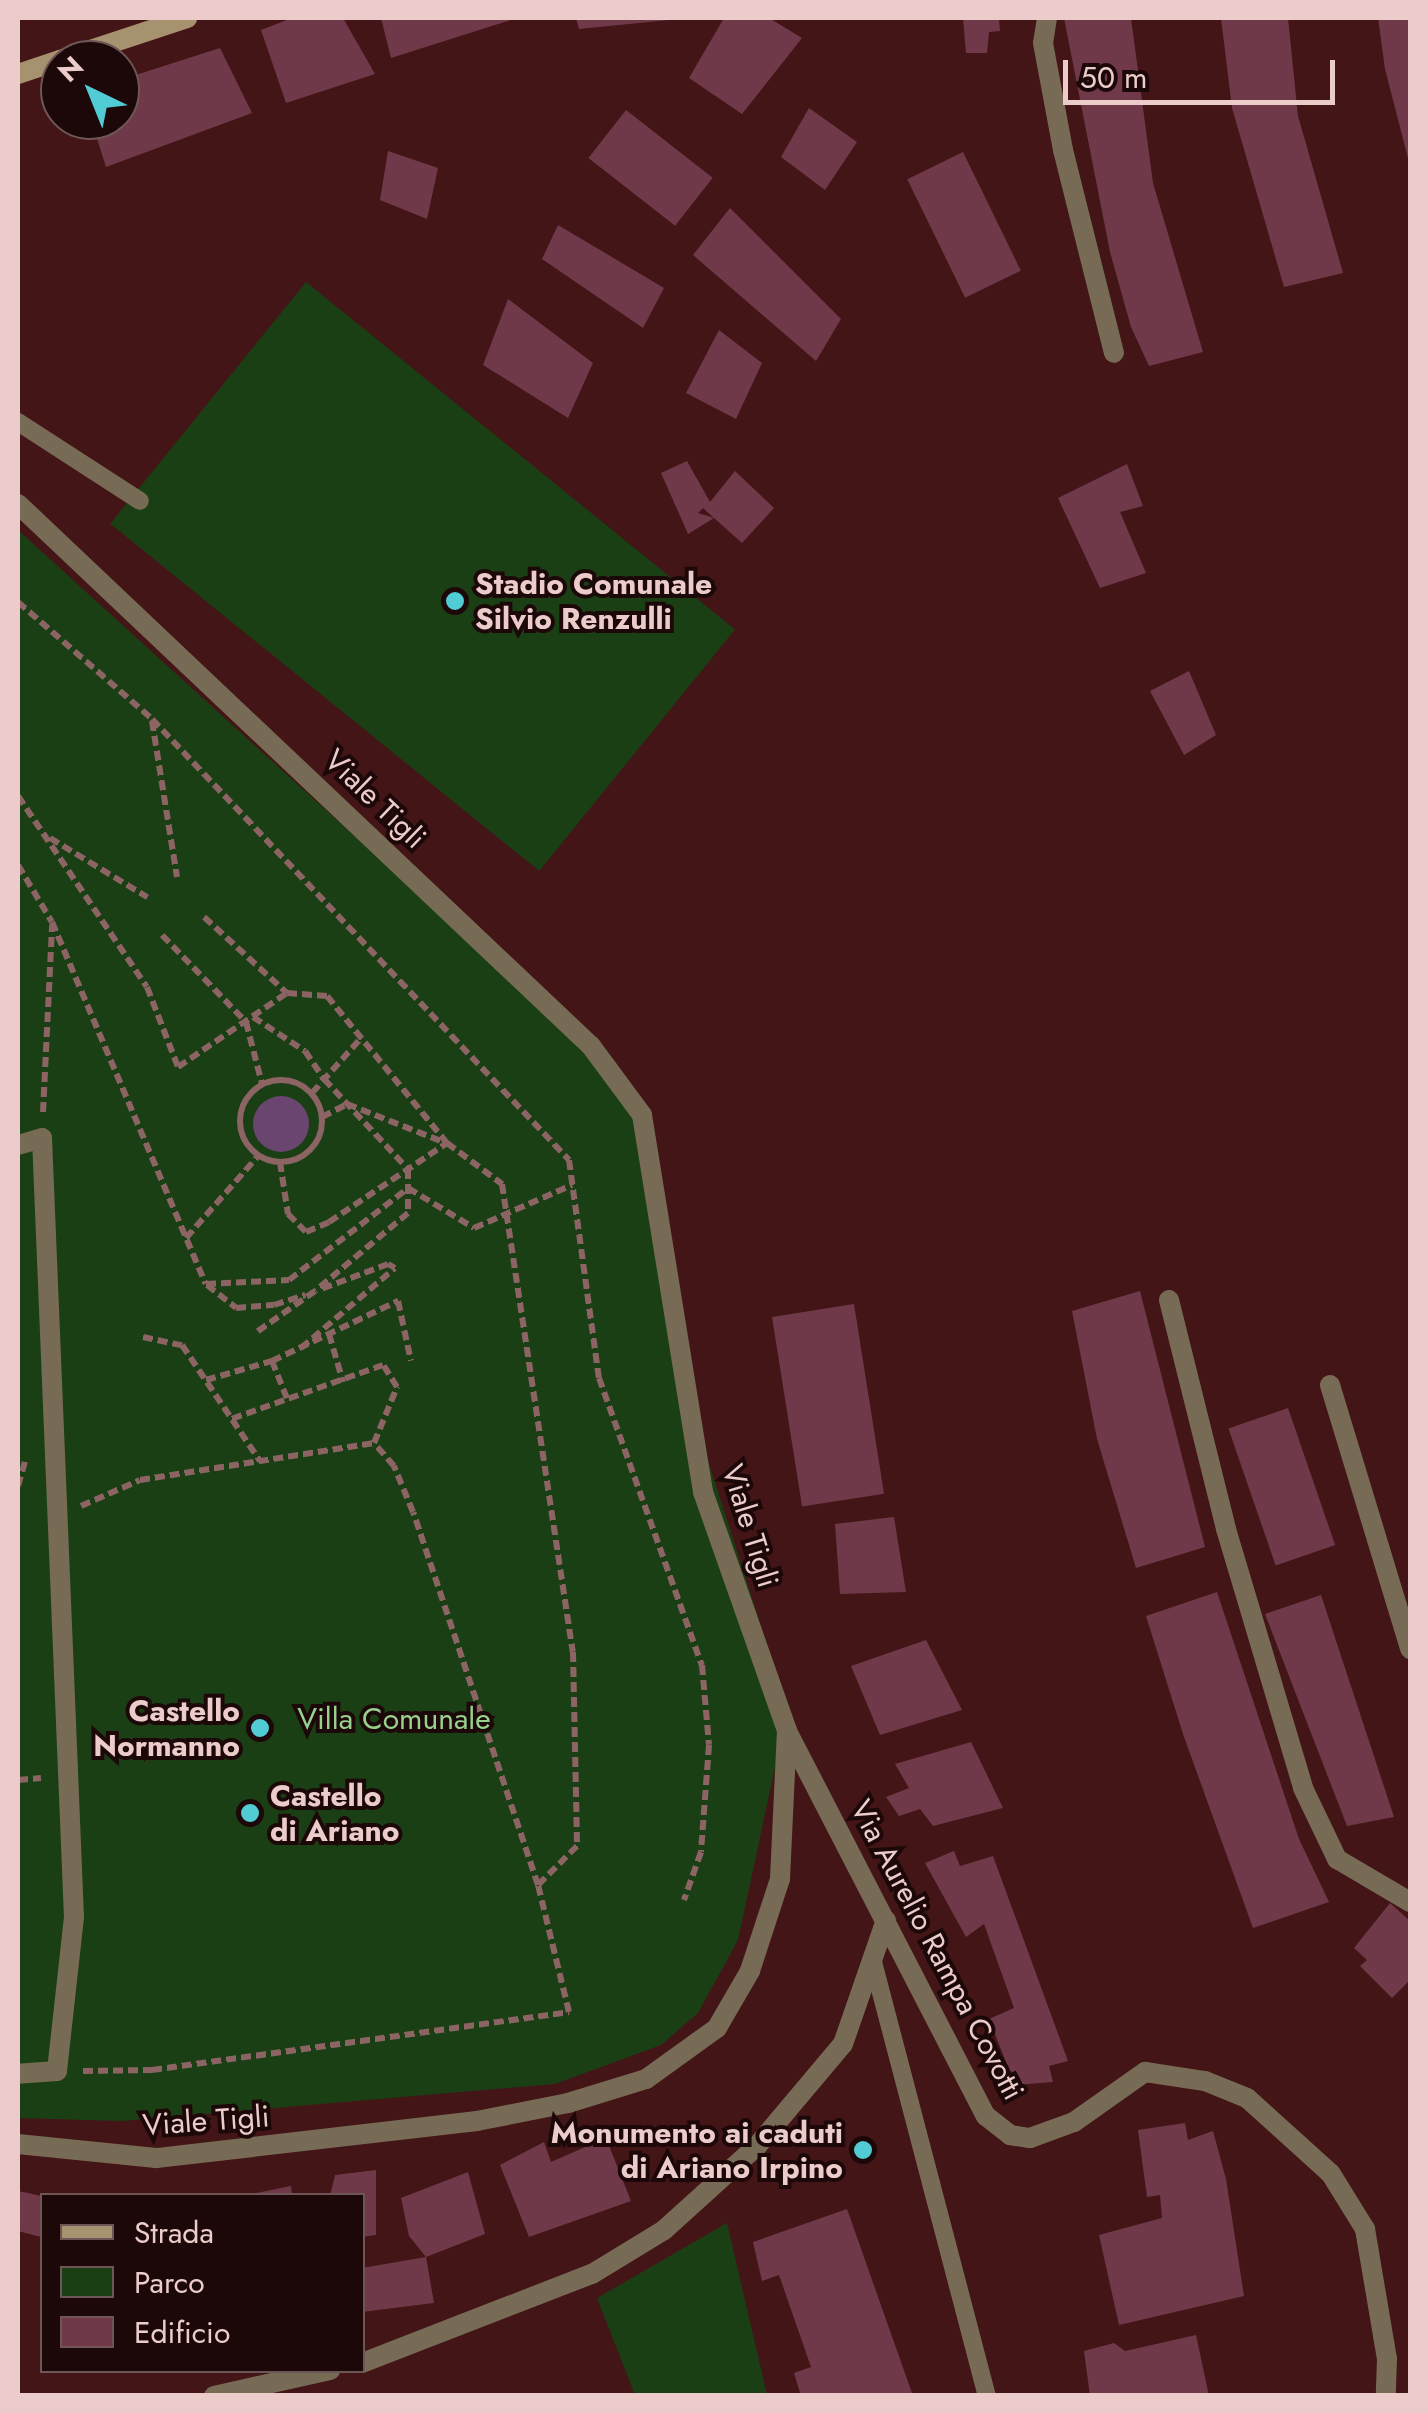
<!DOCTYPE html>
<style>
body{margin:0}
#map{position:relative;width:1428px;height:2413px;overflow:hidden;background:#431516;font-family:Jost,sans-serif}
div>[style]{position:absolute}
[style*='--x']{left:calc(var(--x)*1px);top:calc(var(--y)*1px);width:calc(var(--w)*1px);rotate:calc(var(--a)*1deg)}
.green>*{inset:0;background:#1b3f15;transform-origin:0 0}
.water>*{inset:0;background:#694570}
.round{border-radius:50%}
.building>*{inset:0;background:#70394a;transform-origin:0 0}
.path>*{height:6px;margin-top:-3px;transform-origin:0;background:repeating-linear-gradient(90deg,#8c6464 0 10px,transparent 0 15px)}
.path>.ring{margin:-3px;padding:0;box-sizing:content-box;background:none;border:6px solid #8c6464;border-radius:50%}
.lane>*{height:18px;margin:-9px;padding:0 9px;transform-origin:9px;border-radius:9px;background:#786b55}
.street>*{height:20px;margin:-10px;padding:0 10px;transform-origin:10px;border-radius:10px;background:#786b55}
.secondary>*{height:20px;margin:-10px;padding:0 10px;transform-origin:10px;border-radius:10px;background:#a7926f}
.dots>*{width:28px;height:28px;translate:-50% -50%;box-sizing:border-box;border:5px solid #1c0808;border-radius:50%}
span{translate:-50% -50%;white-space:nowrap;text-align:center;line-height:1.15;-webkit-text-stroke:8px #1c0808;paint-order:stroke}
.poi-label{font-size:30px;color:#eccccb;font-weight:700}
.left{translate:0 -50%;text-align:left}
.right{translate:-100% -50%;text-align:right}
.street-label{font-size:30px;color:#eccccb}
.park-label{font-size:30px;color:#97d18d}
.frame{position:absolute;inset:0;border:20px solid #eccccb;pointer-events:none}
.legend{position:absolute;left:40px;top:2193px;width:325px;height:180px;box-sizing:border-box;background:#1c0808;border:2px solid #6f5656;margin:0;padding:12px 18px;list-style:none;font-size:30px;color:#eccccb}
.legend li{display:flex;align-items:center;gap:20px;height:50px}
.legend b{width:50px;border:2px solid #6f5656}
.north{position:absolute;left:40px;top:40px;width:100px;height:100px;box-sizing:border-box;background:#1c0808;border:2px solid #6f5656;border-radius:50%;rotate:317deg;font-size:28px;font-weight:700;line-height:40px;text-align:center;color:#eccccb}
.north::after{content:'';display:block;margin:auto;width:35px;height:45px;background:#51ccd4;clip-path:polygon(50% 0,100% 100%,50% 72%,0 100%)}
.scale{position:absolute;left:1063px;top:60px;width:272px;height:45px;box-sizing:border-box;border:5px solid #eccccb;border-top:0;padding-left:12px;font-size:30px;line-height:35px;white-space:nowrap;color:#eccccb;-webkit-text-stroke:8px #1c0808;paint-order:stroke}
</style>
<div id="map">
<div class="green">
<i style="left:306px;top:282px;width:552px;height:311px;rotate:39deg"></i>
<i style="clip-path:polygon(18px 530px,629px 1086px,672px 1348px,774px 1667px,780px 1744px,738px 1940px,698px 2013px,661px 2045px,555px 2084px,121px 2121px,18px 2118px)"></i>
<i style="clip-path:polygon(727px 2223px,767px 2395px,635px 2395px,597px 2298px)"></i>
</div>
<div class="water">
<i class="round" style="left:253px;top:1096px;width:56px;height:56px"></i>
</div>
<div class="building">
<i style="clip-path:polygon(292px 18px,343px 18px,375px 74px,286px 103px,261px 30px)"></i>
<i style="clip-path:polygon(381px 18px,517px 18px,391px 58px)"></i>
<i style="clip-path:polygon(576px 18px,668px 18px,669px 20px,579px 29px)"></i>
<i style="clip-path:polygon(724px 18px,769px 18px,802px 38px,742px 114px,689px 78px)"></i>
<i style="clip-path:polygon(963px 18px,999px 18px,1000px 31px,989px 32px,987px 53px,966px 53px)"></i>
<i style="clip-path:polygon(1064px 18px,1131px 18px,1153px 183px,1203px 352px,1149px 366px,1131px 327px,1110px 252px)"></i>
<i style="clip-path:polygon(1221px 18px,1288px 18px,1298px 116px,1343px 273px,1284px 287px,1232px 108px)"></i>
<i style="clip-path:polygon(1378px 18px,1410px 18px,1410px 166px,1385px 69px)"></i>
<i style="clip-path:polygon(220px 48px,252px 113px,106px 167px,91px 120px,120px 120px,120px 80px)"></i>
<i style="clip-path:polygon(809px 108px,857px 142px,825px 190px,781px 157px)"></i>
<i style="left:626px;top:110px;width:110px;height:61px;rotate:38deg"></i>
<i style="clip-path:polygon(388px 151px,438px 168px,427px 219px,380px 200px)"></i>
<i style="left:963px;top:152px;width:132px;height:62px;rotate:64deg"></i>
<i style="clip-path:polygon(730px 208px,841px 319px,816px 361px,693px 255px)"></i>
<i style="clip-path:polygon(558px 225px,664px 288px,643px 328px,542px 259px)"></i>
<i style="clip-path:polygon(508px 299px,593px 363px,568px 418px,483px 365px)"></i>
<i style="clip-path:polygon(719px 330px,762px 363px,736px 419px,686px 393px)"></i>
<i style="clip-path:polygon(687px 461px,710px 502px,735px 471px,774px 508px,742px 543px,714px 518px,703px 508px,698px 513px,714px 518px,688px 534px,661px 473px)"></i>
<i style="clip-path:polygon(1127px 464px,1143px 506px,1120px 512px,1146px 573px,1100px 588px,1058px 498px)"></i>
<i style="clip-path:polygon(1189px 671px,1216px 735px,1184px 755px,1150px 691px)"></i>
<i style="clip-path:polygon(1140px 1291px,1205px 1547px,1136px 1568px,1097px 1439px,1072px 1311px)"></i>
<i style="left:854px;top:1304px;width:192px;height:83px;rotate:81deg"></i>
<i style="left:1288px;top:1408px;width:145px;height:63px;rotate:71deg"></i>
<i style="clip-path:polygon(894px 1517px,906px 1592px,840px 1594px,835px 1524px)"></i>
<i style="clip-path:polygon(1217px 1592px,1299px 1839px,1329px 1902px,1253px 1928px,1183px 1734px,1146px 1616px)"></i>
<i style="clip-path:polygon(1321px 1595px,1394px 1817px,1347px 1826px,1265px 1614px)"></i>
<i style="clip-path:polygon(926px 1640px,962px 1710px,880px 1735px,851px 1666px)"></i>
<i style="clip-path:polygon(971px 1742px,1003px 1808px,933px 1826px,920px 1809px,899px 1816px,886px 1797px,909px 1788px,895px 1764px)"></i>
<i style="clip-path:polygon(954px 1851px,960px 1866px,993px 1856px,1068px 2061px,1049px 2066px,1053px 2082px,1015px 2085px,989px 2019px,1014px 2008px,984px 1924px,966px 1937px,925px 1863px)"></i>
<i style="clip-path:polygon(1390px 1903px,1410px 1921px,1410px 1980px,1392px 1998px,1360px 1966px,1367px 1960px,1354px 1948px)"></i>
<i style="clip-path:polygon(1185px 2123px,1188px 2140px,1213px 2131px,1226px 2179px,1244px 2296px,1119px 2325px,1099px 2235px,1162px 2218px,1160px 2195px,1147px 2197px,1138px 2130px)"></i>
<i style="clip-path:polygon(606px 2138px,631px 2201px,529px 2237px,500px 2165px,544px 2142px,551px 2162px)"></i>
<i style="clip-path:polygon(376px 2170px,376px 2235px,362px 2237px,362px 2196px,330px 2196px,335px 2175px)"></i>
<i style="clip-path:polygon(468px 2172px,485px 2234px,426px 2257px,409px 2236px,401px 2198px)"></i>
<i style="clip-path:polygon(291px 2186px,292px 2196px,251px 2196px,251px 2194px)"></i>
<i style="clip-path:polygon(18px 2191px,42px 2196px,41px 2237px,18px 2231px)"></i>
<i style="clip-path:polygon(847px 2209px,913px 2396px,801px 2396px,794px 2373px,811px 2367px,779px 2275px,762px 2281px,753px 2242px)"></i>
<i style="clip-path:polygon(426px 2257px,434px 2303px,362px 2312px,362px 2268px)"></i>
<i style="clip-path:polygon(1196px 2335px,1209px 2396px,1090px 2396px,1084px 2351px,1114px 2343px,1125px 2351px)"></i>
</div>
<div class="path">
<i style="--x:18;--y:602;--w:178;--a:41.1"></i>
<i style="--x:152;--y:719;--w:607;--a:46.6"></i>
<i style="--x:569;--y:1160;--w:220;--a:82.2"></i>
<i style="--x:599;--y:1378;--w:305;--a:70.3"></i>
<i style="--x:702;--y:1665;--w:80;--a:85"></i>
<i style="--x:709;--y:1745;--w:107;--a:94.3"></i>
<i style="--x:701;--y:1852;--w:51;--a:109.5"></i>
<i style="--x:152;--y:721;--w:158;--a:80.9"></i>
<i style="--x:18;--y:796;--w:230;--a:56"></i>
<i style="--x:147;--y:987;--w:86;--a:68.8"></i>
<i style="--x:178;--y:1067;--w:132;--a:-34.2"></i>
<i style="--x:50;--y:838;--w:114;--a:31.3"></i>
<i style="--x:18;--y:865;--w:66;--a:59.2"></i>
<i style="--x:52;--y:922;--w:393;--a:67"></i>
<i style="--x:206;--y:1284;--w:83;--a:-2.8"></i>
<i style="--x:289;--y:1280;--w:150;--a:-37.7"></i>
<i style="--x:408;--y:1188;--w:77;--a:31.2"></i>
<i style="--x:474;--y:1228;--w:107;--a:-23.7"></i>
<i style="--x:204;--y:917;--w:113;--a:42.5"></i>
<i style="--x:287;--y:993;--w:40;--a:4.3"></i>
<i style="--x:327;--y:996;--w:190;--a:50.8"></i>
<i style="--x:447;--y:1143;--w:69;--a:36.7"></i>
<i style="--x:502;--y:1184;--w:473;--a:81.4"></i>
<i style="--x:573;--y:1652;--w:194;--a:88.8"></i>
<i style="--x:577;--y:1846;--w:55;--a:135"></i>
<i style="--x:162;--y:935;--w:121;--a:46"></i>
<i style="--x:246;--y:1022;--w:64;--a:75.5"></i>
<i style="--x:253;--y:1017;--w:62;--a:33.2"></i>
<i style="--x:305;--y:1051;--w:34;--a:56"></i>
<i style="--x:324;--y:1079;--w:123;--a:47"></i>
<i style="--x:408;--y:1169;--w:44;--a:90"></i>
<i style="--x:408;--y:1213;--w:121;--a:140"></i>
<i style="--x:315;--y:1291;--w:70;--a:144.9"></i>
<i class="ring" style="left:240px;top:1080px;width:76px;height:76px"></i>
<i style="--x:312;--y:1093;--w:75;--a:-48.2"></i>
<i style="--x:43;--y:1112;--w:187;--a:-87.2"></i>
<i style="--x:322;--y:1117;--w:28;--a:-27"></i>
<i style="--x:347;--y:1104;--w:106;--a:21.5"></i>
<i style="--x:280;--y:1162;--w:53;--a:81.3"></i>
<i style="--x:288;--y:1214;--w:25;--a:45"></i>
<i style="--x:306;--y:1232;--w:25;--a:-23"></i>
<i style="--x:329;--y:1222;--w:142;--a:-33.8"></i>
<i style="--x:186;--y:1238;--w:109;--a:-48.7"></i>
<i style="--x:207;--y:1285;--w:37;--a:38"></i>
<i style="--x:236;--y:1308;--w:38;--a:-5"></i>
<i style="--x:274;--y:1305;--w:33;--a:-18"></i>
<i style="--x:329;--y:1334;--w:50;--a:73.7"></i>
<i style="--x:143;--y:1337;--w:40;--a:12"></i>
<i style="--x:182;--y:1345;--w:140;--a:56.1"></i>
<i style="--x:301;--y:1348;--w:123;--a:-40.4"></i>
<i style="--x:395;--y:1268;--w:8;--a:-150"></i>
<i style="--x:388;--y:1264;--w:72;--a:159.5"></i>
<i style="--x:272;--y:1361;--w:140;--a:-25.5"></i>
<i style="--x:398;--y:1301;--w:61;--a:77.8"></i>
<i style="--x:206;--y:1380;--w:69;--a:-16.1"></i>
<i style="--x:272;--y:1361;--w:43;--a:68.2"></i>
<i style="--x:18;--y:1486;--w:29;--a:-74"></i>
<i style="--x:81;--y:1506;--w:64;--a:-23.8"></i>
<i style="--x:140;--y:1480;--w:237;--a:-9"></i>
<i style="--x:18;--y:1780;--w:23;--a:-5"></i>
<i style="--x:83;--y:2071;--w:69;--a:-0.8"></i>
<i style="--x:152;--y:2070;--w:421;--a:-7.9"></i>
<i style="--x:569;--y:2012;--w:131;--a:-103.7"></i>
<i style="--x:538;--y:1885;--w:393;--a:-108.5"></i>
<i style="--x:413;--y:1512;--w:50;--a:-112.4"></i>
<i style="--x:394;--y:1466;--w:30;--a:-131"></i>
<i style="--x:374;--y:1443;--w:61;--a:-67.7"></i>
<i style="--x:397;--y:1387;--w:26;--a:-122"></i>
<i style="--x:383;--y:1365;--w:161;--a:160.4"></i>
</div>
<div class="lane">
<i style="--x:18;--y:422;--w:145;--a:32.9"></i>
<i style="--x:873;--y:1962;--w:449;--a:75.3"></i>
</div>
<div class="street">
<i style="--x:1047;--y:18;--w:25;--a:99"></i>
<i style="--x:1043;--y:43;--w:109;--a:79.4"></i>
<i style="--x:1063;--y:150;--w:209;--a:75.9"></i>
<i style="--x:18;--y:504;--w:789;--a:43.41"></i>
<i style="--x:591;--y:1046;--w:86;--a:53.5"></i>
<i style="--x:642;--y:1115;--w:382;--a:80.8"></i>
<i style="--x:703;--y:1492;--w:252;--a:70.6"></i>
<i style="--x:787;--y:1730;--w:149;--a:92.7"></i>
<i style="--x:780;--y:1879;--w:97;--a:108.1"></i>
<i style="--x:750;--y:1971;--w:66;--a:120.1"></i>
<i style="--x:717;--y:2028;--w:87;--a:144.3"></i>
<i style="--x:646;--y:2079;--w:82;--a:162.9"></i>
<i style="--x:568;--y:2103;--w:93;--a:168.8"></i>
<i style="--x:477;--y:2121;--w:323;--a:173.4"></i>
<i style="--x:156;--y:2158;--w:139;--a:-174.2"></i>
<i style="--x:18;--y:1145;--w:25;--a:-16"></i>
<i style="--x:42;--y:1138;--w:780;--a:87.65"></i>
<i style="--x:74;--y:1917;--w:155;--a:96.3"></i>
<i style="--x:57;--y:2071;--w:39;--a:176"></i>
<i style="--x:1169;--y:1300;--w:236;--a:76"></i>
<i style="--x:1226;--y:1529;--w:270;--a:73.4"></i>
<i style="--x:1303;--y:1788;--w:79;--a:64.4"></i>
<i style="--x:1337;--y:1859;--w:85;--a:30.5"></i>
<i style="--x:1330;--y:1385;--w:276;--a:73.1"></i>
<i style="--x:788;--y:1733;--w:431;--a:62.7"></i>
<i style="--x:986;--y:2116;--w:31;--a:38"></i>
<i style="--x:1010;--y:2135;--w:20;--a:9"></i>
<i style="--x:1030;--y:2138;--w:47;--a:-20"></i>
<i style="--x:1074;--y:2122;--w:87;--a:-35.2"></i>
<i style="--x:1145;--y:2072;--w:61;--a:8.5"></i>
<i style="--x:1205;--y:2081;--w:45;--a:22"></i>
<i style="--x:1247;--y:2098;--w:113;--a:42.1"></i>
<i style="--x:1331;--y:2174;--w:65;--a:58.3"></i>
<i style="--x:1365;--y:2229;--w:132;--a:80.4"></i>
<i style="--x:1387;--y:2359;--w:37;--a:92"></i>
<i style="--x:362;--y:2363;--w:247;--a:-21.2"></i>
<i style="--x:592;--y:2274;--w:84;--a:-31.4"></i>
<i style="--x:664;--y:2230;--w:125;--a:-42.1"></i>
<i style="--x:757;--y:2146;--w:133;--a:-49.9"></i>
<i style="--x:843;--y:2044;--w:131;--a:-70.9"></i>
<i style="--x:214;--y:2396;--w:119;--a:-12.6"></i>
</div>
<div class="secondary">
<i style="--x:60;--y:60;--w:134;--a:-18.3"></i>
<i style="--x:18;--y:74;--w:44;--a:-18.4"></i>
</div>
<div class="dots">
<i style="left:455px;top:601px;background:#51ccd4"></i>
<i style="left:260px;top:1728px;background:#51ccd4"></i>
<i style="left:250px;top:1813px;background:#51ccd4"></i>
<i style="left:863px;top:2150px;background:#51ccd4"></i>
</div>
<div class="poi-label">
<span class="left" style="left:475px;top:601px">Stadio Comunale<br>Silvio Renzulli</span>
<span class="right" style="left:240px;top:1728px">Castello<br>Normanno</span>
<span class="left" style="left:270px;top:1813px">Castello<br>di Ariano</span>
<span class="right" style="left:843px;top:2150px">Monumento ai caduti<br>di Ariano Irpino</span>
</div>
<div class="street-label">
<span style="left:375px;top:799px;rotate:44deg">Viale Tigli</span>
<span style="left:750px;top:1526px;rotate:73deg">Viale Tigli</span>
<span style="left:937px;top:1950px;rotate:62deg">Via Aurelio Rampa Covotti</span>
<span style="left:206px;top:2121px;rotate:-4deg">Viale Tigli</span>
</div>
<div class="park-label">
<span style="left:394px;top:1719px">Villa Comunale</span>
</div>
<div class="frame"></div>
<ul class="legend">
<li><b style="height:12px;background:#a7926f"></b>Strada</li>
<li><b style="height:28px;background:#1b3f15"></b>Parco</li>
<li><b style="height:28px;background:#70394a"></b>Edificio</li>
</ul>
<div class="north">N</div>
<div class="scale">50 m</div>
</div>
